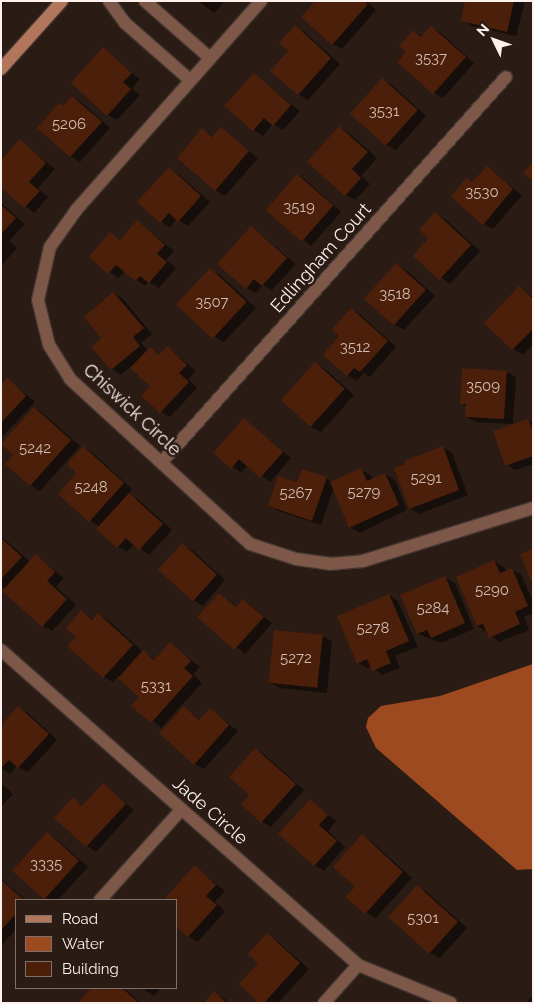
<!DOCTYPE html>
<style>
body{margin:0}
#map{position:relative;width:534px;height:1004px;overflow:hidden;background:#2a1b15;font-family:Raleway,sans-serif}
div>[style]{position:absolute}
[style*='--x']{left:calc(var(--x)*1px);top:calc(var(--y)*1px);width:calc(var(--w)*1px);rotate:calc(var(--a)*1deg)}
.water>*{inset:0;background:#9d4a20}
.shadow>*{inset:0;background:#0007}
.building>*{inset:0;background:#4b1f09;transform-origin:0 0}
.roads{filter:drop-shadow(1px 0 #43352f) drop-shadow(-1px 0 #43352f) drop-shadow(0 1px #43352f) drop-shadow(0 -1px #43352f)}
.street>*{height:12px;margin:-6px;padding:0 6px;transform-origin:6px;border-radius:6px;background:#7d5747}
.secondary>*{height:12px;margin:-6px;padding:0 6px;transform-origin:6px;border-radius:6px;background:#b2765c}
span{translate:-50% -50%;white-space:nowrap;text-align:center;line-height:1.15;-webkit-text-stroke:5px #2a1b15;paint-order:stroke}
.number-label{font-size:15px;color:#d0bcb3}
.number-label span{-webkit-text-stroke-width:0}
.street-label{font-size:18px;color:#fcf1ec}
.frame{position:absolute;inset:0;border:2px solid #fcf1ec;pointer-events:none}
.legend{position:absolute;left:15px;top:899px;width:162px;height:90px;box-sizing:border-box;background:#2a1b15;border:1px solid #7e716b;margin:0;padding:6px 9px;list-style:none;font-size:15px;color:#fcf1ec}
.legend li{display:flex;align-items:center;gap:10px;height:25px}
.legend b{width:25px;border:1px solid #7e716b}
.north{position:absolute;left:469px;top:15px;width:50px;height:50px;-webkit-text-stroke:4px #2a1b15;paint-order:stroke;rotate:312deg;font-size:14px;font-weight:700;line-height:20px;text-align:center;color:#fcf1ec}
.north::after{content:'';display:block;margin:auto;width:18px;height:22px;background:#fcf1ec;clip-path:polygon(50% 0,100% 100%,50% 72%,0 100%)}
</style>
<div id="map">
<div class="water">
<i style="clip-path:polygon(533px 664px,533px 869px,517px 870px,376px 748px,366px 727px,368px 718px,381px 706px,440px 696px)"></i>
</div>
<div class="shadow">
<i style="clip-path:polygon(1px 1px,6px 1px,1px 7px)"></i>
<i style="clip-path:polygon(198px 1px,225px 1px,214px 13px)"></i>
<i style="clip-path:polygon(317px 1px,366px 1px,376px 10px,342px 49px,332px 44px)"></i>
<i style="clip-path:polygon(467px 1px,525px 1px,516px 36px,472px 26px,462px 20px)"></i>
<i style="clip-path:polygon(295px 27px,304px 32px,340px 64px,308px 100px,298px 94px,290px 51px)"></i>
<i style="clip-path:polygon(431px 28px,441px 33px,474px 63px,443px 98px,434px 93px,408px 52px,414px 31px,423px 37px)"></i>
<i style="clip-path:polygon(104px 49px,140px 79px,132px 88px,140px 95px,117px 120px,108px 115px)"></i>
<i style="clip-path:polygon(254px 74px,300px 111px,283px 130px,273px 124px,263px 136px,254px 130px)"></i>
<i style="clip-path:polygon(382px 80px,392px 85px,426px 116px,396px 150px,386px 145px)"></i>
<i style="clip-path:polygon(73px 97px,82px 103px,110px 128px,80px 162px,70px 156px,64px 107px)"></i>
<i style="clip-path:polygon(340px 128px,349px 133px,377px 158px,361px 176px,370px 184px,355px 200px,346px 195px)"></i>
<i style="clip-path:polygon(222px 129px,258px 158px,225px 196px,215px 190px,203px 130px,214px 137px)"></i>
<i style="clip-path:polygon(20px 141px,55px 169px,38px 188px,48px 197px,34px 213px,1px 186px)"></i>
<i style="clip-path:polygon(169px 168px,178px 174px,210px 202px,188px 226px,177px 219px,170px 227px,161px 222px)"></i>
<i style="clip-path:polygon(487px 168px,522px 195px,493px 229px,483px 224px,467px 179px,474px 183px)"></i>
<i style="clip-path:polygon(298px 175px,307px 181px,341px 212px,311px 246px,267px 210px)"></i>
<i style="clip-path:polygon(1px 203px,25px 224px,9px 241px,17px 248px,1px 266px)"></i>
<i style="clip-path:polygon(436px 214px,445px 219px,480px 251px,450px 284px,414px 256px,430px 238px)"></i>
<i style="clip-path:polygon(138px 222px,174px 251px,166px 260px,176px 268px,159px 288px,148px 282px,145px 286px,125px 271px,118px 278px,90px 257px,111px 234px,121px 240px)"></i>
<i style="clip-path:polygon(251px 227px,296px 264px,272px 290px,263px 285px,256px 293px,246px 288px)"></i>
<i style="clip-path:polygon(397px 265px,406px 270px,435px 296px,404px 330px,395px 325px)"></i>
<i style="clip-path:polygon(211px 270px,220px 275px,256px 308px,224px 342px,215px 337px,179px 305px)"></i>
<i style="clip-path:polygon(519px 288px,533px 297px,533px 344px,523px 355px,513px 349px,485px 323px)"></i>
<i style="clip-path:polygon(113px 293px,123px 299px,152px 334px,141px 343px,148px 351px,150px 348px,160px 355px,167px 347px,196px 371px,188px 379px,197px 388px,170px 417px,161px 412px,152px 386px,131px 367px,121px 375px,112px 369px,93px 347px,103px 338px)"></i>
<i style="clip-path:polygon(351px 310px,361px 315px,396px 347px,370px 377px,364px 373px,357px 381px,348px 375px,341px 336px)"></i>
<i style="clip-path:polygon(315px 364px,325px 369px,354px 395px,321px 432px,311px 427px)"></i>
<i style="clip-path:polygon(507px 372px,516px 377px,513px 424px,476px 422px,467px 417px,467px 407px,461px 403px)"></i>
<i style="clip-path:polygon(7px 379px,35px 402px,1px 438px,1px 385px)"></i>
<i style="clip-path:polygon(35px 408px,44px 414px,80px 446px,40px 491px,30px 485px)"></i>
<i style="clip-path:polygon(244px 420px,291px 458px,270px 482px,248px 465px,241px 473px,215px 453px)"></i>
<i style="clip-path:polygon(528px 420px,533px 423px,533px 464px,516px 470px,506px 465px)"></i>
<i style="clip-path:polygon(443px 447px,452px 453px,468px 495px,419px 514px,410px 508px)"></i>
<i style="clip-path:polygon(84px 448px,93px 453px,132px 489px,128px 494px,139px 500px,172px 530px,149px 555px,134px 544px,127px 552px,118px 547px,100px 527px,90px 521px,78px 473px)"></i>
<i style="clip-path:polygon(361px 470px,371px 475px,373px 480px,385px 474px,395px 480px,407px 510px,360px 533px,350px 527px,334px 488px,321px 525px,278px 511px,269px 505px,298px 484px,326px 478px,333px 482px)"></i>
<i style="clip-path:polygon(1px 536px,30px 562px,36px 556px,64px 578px,56px 587px,76px 605px,52px 631px,43px 626px,1px 585px)"></i>
<i style="clip-path:polygon(182px 545px,192px 550px,225px 580px,203px 606px,193px 600px)"></i>
<i style="clip-path:polygon(494px 561px,504px 567px,506px 571px,511px 569px,521px 574px,533px 602px,533px 613px,524px 617px,529px 630px,499px 642px,478px 626px)"></i>
<i style="clip-path:polygon(445px 578px,455px 583px,474px 629px,441px 643px,418px 634px,402px 596px)"></i>
<i style="clip-path:polygon(220px 594px,237px 607px,244px 600px,272px 623px,245px 654px,199px 617px)"></i>
<i style="clip-path:polygon(389px 595px,398px 601px,418px 647px,395px 656px,400px 668px,382px 675px,372px 666px,368px 668px,358px 663px)"></i>
<i style="clip-path:polygon(82px 612px,94px 620px,98px 615px,108px 620px,143px 652px,156px 660px,170px 644px,200px 667px,193px 674px,202px 683px,161px 728px,133px 705px,141px 696px,119px 676px,113px 682px,104px 677px,69px 645px,77px 636px)"></i>
<i style="clip-path:polygon(323px 636px,332px 641px,327px 693px,280px 688px,270px 683px)"></i>
<i style="clip-path:polygon(184px 707px,201px 720px,210px 710px,238px 731px,204px 769px,195px 764px)"></i>
<i style="clip-path:polygon(18px 708px,28px 713px,57px 740px,28px 772px,17px 766px,10px 774px,1px 768px,1px 727px)"></i>
<i style="clip-path:polygon(255px 749px,265px 755px,304px 790px,271px 827px,262px 822px,251px 795px)"></i>
<i style="clip-path:polygon(1px 783px,13px 794px,1px 807px)"></i>
<i style="clip-path:polygon(103px 784px,134px 810px,96px 852px,87px 846px,55px 818px,73px 799px,84px 806px)"></i>
<i style="clip-path:polygon(310px 800px,336px 821px,328px 831px,345px 847px,324px 871px,314px 865px)"></i>
<i style="clip-path:polygon(47px 833px,56px 839px,88px 867px,58px 900px,45px 898px)"></i>
<i style="clip-path:polygon(362px 836px,371px 841px,412px 878px,375px 919px,347px 897px,356px 887px)"></i>
<i style="clip-path:polygon(195px 867px,225px 891px,215px 902px,225px 911px,198px 942px,188px 936px,176px 900px,165px 900px)"></i>
<i style="clip-path:polygon(1px 879px,26px 900px,16px 900px,16px 929px,1px 946px)"></i>
<i style="clip-path:polygon(417px 887px,427px 892px,467px 928px,440px 958px,430px 953px)"></i>
<i style="clip-path:polygon(267px 935px,276px 940px,309px 969px,278px 1003px,261px 1003px,260px 963px)"></i>
<i style="clip-path:polygon(93px 988px,124px 988px,141px 1003px,79px 1003px)"></i>
<i style="clip-path:polygon(141px 988px,161px 988px,154px 996px)"></i>
<i style="clip-path:polygon(214px 993px,224px 998px,229px 1003px,205px 1003px)"></i>
<i style="clip-path:polygon(533px 995px,533px 1003px,526px 1003px)"></i>
</div>
<div class="building">
<i style="clip-path:polygon(315px 1px,364px 1px,368px 4px,332px 45px,301px 17px)"></i>
<i style="clip-path:polygon(465px 1px,514px 1px,507px 32px,461px 21px)"></i>
<i style="clip-path:polygon(295px 25px,331px 58px,298px 95px,270px 71px,288px 51px,279px 43px)"></i>
<i style="clip-path:polygon(431px 26px,466px 57px,433px 94px,397px 62px,406px 52px,399px 46px,413px 30px,421px 37px)"></i>
<i style="clip-path:polygon(103px 47px,132px 73px,123px 82px,131px 89px,107px 116px,71px 83px)"></i>
<i style="clip-path:polygon(254px 73px,291px 105px,273px 126px,264px 118px,253px 131px,224px 106px)"></i>
<i style="left:382px;top:78px;width:48px;height:48px;rotate:42deg"></i>
<i style="clip-path:polygon(72px 96px,102px 122px,70px 157px,37px 128px,59px 103px,63px 106px)"></i>
<i style="clip-path:polygon(339px 126px,368px 152px,352px 169px,361px 178px,345px 196px,307px 162px)"></i>
<i style="clip-path:polygon(221px 127px,249px 151px,215px 191px,177px 158px,202px 128px,212px 137px)"></i>
<i style="clip-path:polygon(20px 139px,46px 163px,29px 182px,40px 191px,24px 208px,1px 188px,1px 160px)"></i>
<i style="clip-path:polygon(533px 162px,533px 181px,523px 173px)"></i>
<i style="clip-path:polygon(487px 166px,513px 189px,483px 225px,451px 197px,467px 177px,472px 182px)"></i>
<i style="clip-path:polygon(169px 167px,201px 196px,178px 222px,169px 213px,160px 223px,137px 202px)"></i>
<i style="left:297px;top:174px;width:48px;height:48px;rotate:41deg"></i>
<i style="clip-path:polygon(1px 205px,16px 218px,1px 234px)"></i>
<i style="clip-path:polygon(435px 212px,471px 245px,439px 280px,413px 256px,428px 238px,419px 230px)"></i>
<i style="clip-path:polygon(137px 220px,165px 245px,157px 254px,167px 262px,149px 283px,140px 276px,135px 281px,116px 265px,108px 274px,89px 257px,110px 232px,120px 240px)"></i>
<i style="clip-path:polygon(251px 226px,287px 258px,262px 286px,254px 279px,246px 289px,217px 264px)"></i>
<i style="left:396px;top:263px;width:40px;height:48px;rotate:42deg"></i>
<i style="left:210px;top:268px;width:50px;height:50px;rotate:43deg"></i>
<i style="clip-path:polygon(519px 286px,533px 299px,533px 329px,512px 350px,484px 323px)"></i>
<i style="clip-path:polygon(113px 292px,144px 328px,133px 337px,140px 346px,111px 370px,91px 347px,101px 338px,84px 317px)"></i>
<i style="clip-path:polygon(351px 308px,388px 341px,360px 372px,354px 368px,347px 376px,323px 355px,339px 336px,332px 329px)"></i>
<i style="clip-path:polygon(167px 346px,187px 365px,179px 373px,189px 382px,160px 413px,141px 396px,150px 386px,130px 368px,150px 347px,159px 355px)"></i>
<i style="left:315px;top:362px;width:40px;height:51px;rotate:42deg"></i>
<i style="clip-path:polygon(462px 368px,507px 371px,504px 419px,465px 417px,466px 404px,460px 404px)"></i>
<i style="clip-path:polygon(7px 377px,26px 396px,1px 423px,1px 384px)"></i>
<i style="clip-path:polygon(34px 407px,71px 440px,30px 486px,5px 464px,13px 455px,1px 444px)"></i>
<i style="clip-path:polygon(244px 418px,283px 452px,260px 478px,239px 459px,231px 469px,213px 453px)"></i>
<i style="clip-path:polygon(528px 419px,533px 431px,533px 456px,505px 466px,493px 431px)"></i>
<i style="clip-path:polygon(83px 446px,124px 483px,89px 522px,58px 494px,76px 473px,67px 464px)"></i>
<i style="clip-path:polygon(443px 446px,459px 490px,409px 509px,394px 468px,405px 464px,404px 461px)"></i>
<i style="clip-path:polygon(361px 468px,367px 481px,385px 473px,399px 505px,349px 528px,330px 482px)"></i>
<i style="clip-path:polygon(302px 469px,327px 477px,312px 521px,268px 506px,278px 476px,297px 482px)"></i>
<i style="clip-path:polygon(129px 493px,163px 524px,139px 550px,126px 538px,117px 548px,96px 529px)"></i>
<i style="clip-path:polygon(1px 538px,22px 557px,1px 579px)"></i>
<i style="left:182px;top:543px;width:47px;height:36px;rotate:42deg"></i>
<i style="clip-path:polygon(533px 549px,533px 586px,520px 554px)"></i>
<i style="clip-path:polygon(36px 554px,55px 572px,47px 581px,67px 599px,42px 627px,2px 591px)"></i>
<i style="clip-path:polygon(494px 560px,500px 573px,512px 568px,528px 606px,515px 612px,520px 624px,489px 638px,483px 624px,477px 626px,456px 577px)"></i>
<i style="clip-path:polygon(445px 576px,465px 623px,431px 638px,427px 630px,417px 634px,400px 595px)"></i>
<i style="clip-path:polygon(219px 593px,236px 607px,243px 599px,264px 617px,234px 650px,197px 617px)"></i>
<i style="clip-path:polygon(389px 594px,409px 641px,386px 651px,391px 663px,372px 671px,367px 659px,357px 664px,337px 616px)"></i>
<i style="clip-path:polygon(81px 610px,92px 620px,98px 613px,133px 645px,103px 678px,67px 646px,76px 637px,66px 628px)"></i>
<i style="left:274px;top:630px;width:49px;height:53px;rotate:6deg"></i>
<i style="clip-path:polygon(170px 642px,191px 661px,184px 668px,193px 676px,151px 723px,131px 706px,139px 697px,118px 678px,143px 650px,154px 660px)"></i>
<i style="clip-path:polygon(18px 706px,49px 734px,18px 768px,9px 760px,1px 768px,1px 725px)"></i>
<i style="clip-path:polygon(184px 706px,199px 720px,210px 708px,229px 725px,194px 765px,159px 733px)"></i>
<i style="clip-path:polygon(255px 748px,296px 784px,261px 823px,241px 804px,249px 795px,229px 777px)"></i>
<i style="clip-path:polygon(103px 783px,126px 804px,86px 847px,54px 818px,73px 797px,82px 806px)"></i>
<i style="clip-path:polygon(310px 799px,328px 815px,319px 825px,337px 841px,314px 866px,278px 834px)"></i>
<i style="left:47px;top:832px;width:43px;height:52px;rotate:42deg"></i>
<i style="clip-path:polygon(362px 834px,403px 872px,365px 914px,345px 897px,355px 887px,333px 867px)"></i>
<i style="clip-path:polygon(195px 865px,216px 885px,206px 896px,217px 905px,188px 937px,176px 927px,176px 900px,163px 900px)"></i>
<i style="clip-path:polygon(1px 880px,24px 900px,16px 900px,16px 914px,1px 930px)"></i>
<i style="left:417px;top:885px;width:55px;height:43px;rotate:42deg"></i>
<i style="clip-path:polygon(267px 933px,300px 963px,264px 1003px,259px 1003px,239px 984px,258px 963px,248px 954px)"></i>
<i style="clip-path:polygon(91px 988px,122px 988px,137px 1001px,135px 1003px,78px 1003px)"></i>
<i style="clip-path:polygon(214px 991px,227px 1003px,204px 1003px)"></i>
</div>
<div class="roads">
<div class="street">
<i style="--x:109;--y:1;--w:27;--a:54"></i>
<i style="--x:125;--y:23;--w:86;--a:41.2"></i>
<i style="--x:145;--y:1;--w:86;--a:41.2"></i>
<i style="--x:261;--y:1;--w:278;--a:131.5"></i>
<i style="--x:77;--y:209;--w:47;--a:125.4"></i>
<i style="--x:50;--y:247;--w:54;--a:102.8"></i>
<i style="--x:38;--y:300;--w:46;--a:76.3"></i>
<i style="--x:49;--y:345;--w:40;--a:58"></i>
<i style="--x:70;--y:379;--w:244;--a:42.5"></i>
<i style="--x:250;--y:544;--w:48;--a:18.1"></i>
<i style="--x:296;--y:559;--w:34;--a:8"></i>
<i style="--x:330;--y:564;--w:33;--a:-5"></i>
<i style="--x:363;--y:561;--w:178;--a:-17.3"></i>
<i style="--x:162;--y:462;--w:516;--a:-48.22"></i>
<i style="--x:1;--y:650;--w:476;--a:41.4"></i>
<i style="--x:358;--y:965;--w:100;--a:22.2"></i>
<i style="--x:100;--y:900;--w:122;--a:-48"></i>
<i style="--x:324;--y:1003;--w:51;--a:-48.2"></i>
</div>
<div class="secondary">
<i style="--x:1;--y:69;--w:91;--a:-48.1"></i>
</div>
</div>
<div class="number-label">
<span style="left:431px;top:59px">3537</span>
<span style="left:384px;top:112px">3531</span>
<span style="left:69px;top:125px">5206</span>
<span style="left:482px;top:193px">3530</span>
<span style="left:299px;top:208px">3519</span>
<span style="left:395px;top:295px">3518</span>
<span style="left:212px;top:303px">3507</span>
<span style="left:355px;top:348px">3512</span>
<span style="left:483px;top:387px">3509</span>
<span style="left:35px;top:449px">5242</span>
<span style="left:426px;top:479px">5291</span>
<span style="left:91px;top:488px">5248</span>
<span style="left:364px;top:493px">5279</span>
<span style="left:296px;top:494px">5267</span>
<span style="left:492px;top:591px">5290</span>
<span style="left:433px;top:609px">5284</span>
<span style="left:373px;top:629px">5278</span>
<span style="left:296px;top:659px">5272</span>
<span style="left:156px;top:687px">5331</span>
<span style="left:46px;top:865px">3335</span>
<span style="left:423px;top:919px">5301</span>
</div>
<div class="street-label">
<span style="left:321px;top:258px;rotate:-48deg">Edlingham Court</span>
<span style="left:132px;top:410px;rotate:43deg">Chiswick Circle</span>
<span style="left:210px;top:811px;rotate:41deg">Jade Circle</span>
</div>
<div class="frame"></div>
<ul class="legend">
<li><b style="height:6px;background:#b2765c"></b>Road</li>
<li><b style="height:14px;background:#9d4a20"></b>Water</li>
<li><b style="height:14px;background:#4b1f09"></b>Building</li>
</ul>
<div class="north">N</div>
</div>
